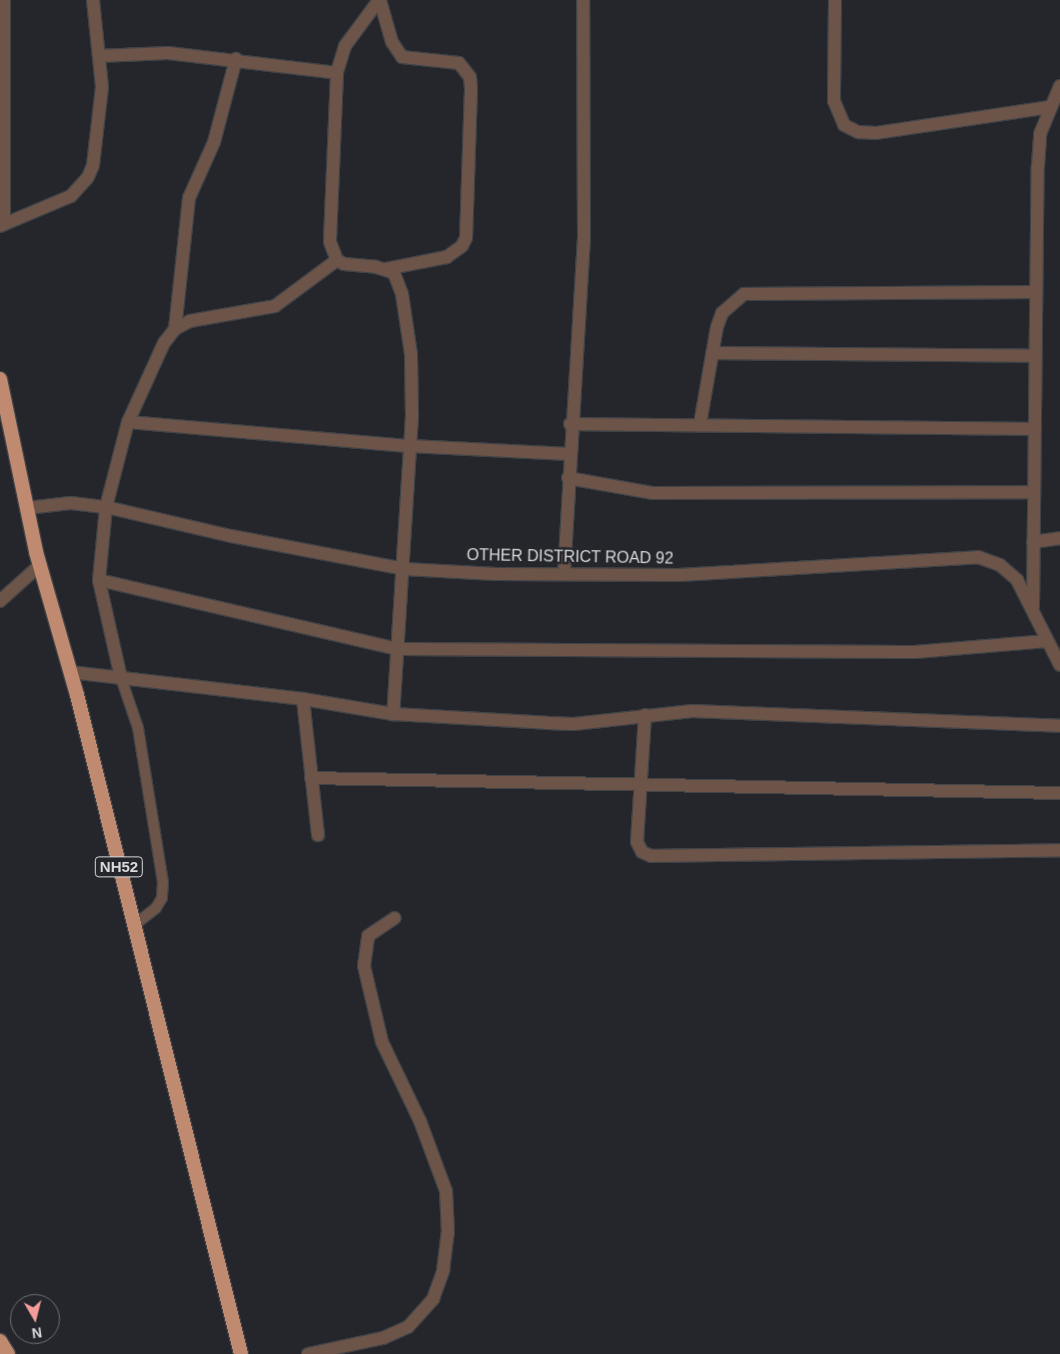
<!DOCTYPE html>
<style>
body{margin:0}
#map{position:relative;width:1060px;height:1354px;overflow:hidden;background:#24262b;font-family:Arial,sans-serif}
div>[style]{position:absolute}
[style*='--x']{left:calc(var(--x)*1px);top:calc(var(--y)*1px);width:calc(var(--w)*1px);rotate:calc(var(--a)*1deg)}
.roads{filter:drop-shadow(1px 0 #414347) drop-shadow(-1px 0 #414347) drop-shadow(0 1px #414347) drop-shadow(0 -1px #414347)}
.service>*{height:10px;margin:-5px;padding:0 5px;transform-origin:5px;border-radius:5px;background:#6d5449}
.minor>*{height:12px;margin:-6px;padding:0 6px;transform-origin:6px;border-radius:6px;background:#6d5449}
.tertiary>*{height:12px;margin:-6px;padding:0 6px;transform-origin:6px;border-radius:6px;background:#6d5449}
.trunk>*{height:14px;margin:-7px;padding:0 7px;transform-origin:7px;border-radius:7px;background:#c08a70}
span{translate:-50% -50%;white-space:nowrap;text-align:center;line-height:1.15;-webkit-text-stroke:5px #24262b;paint-order:stroke}
.shield-label span{padding:1px 4px;background:#24262b;border:1px solid;border-radius:4px;-webkit-text-stroke-width:0}
.shield-label{font-size:15px;color:#d9dadd;font-weight:700}
.street-label{font-size:16px;color:#d9dadd}
.north{position:absolute;left:10px;top:1294px;width:50px;height:50px;box-sizing:border-box;background:#24262b;border:1px solid #6c6e72;border-radius:50%;rotate:172deg;font-size:14px;font-weight:700;line-height:20px;text-align:center;color:#d9dadd}
.north::after{content:'';display:block;margin:auto;width:18px;height:22px;background:#f59b9a;clip-path:polygon(50% 0,100% 100%,50% 72%,0 100%)}
</style>
<div id="map">
<div class="roads">
<div class="service">
<i style="--x:121;--y:678;--w:53;--a:71.2"></i>
<i style="--x:138;--y:728;--w:156;--a:80.8"></i>
<i style="--x:163;--y:882;--w:16;--a:94"></i>
<i style="--x:162;--y:898;--w:12;--a:121"></i>
<i style="--x:156;--y:908;--w:28;--a:142"></i>
</div>
<div class="minor">
<i style="--x:379;--y:0;--w:57;--a:126.5"></i>
<i style="--x:345;--y:46;--w:28;--a:107"></i>
<i style="--x:337;--y:73;--w:169;--a:92.4"></i>
<i style="--x:330;--y:242;--w:19;--a:69"></i>
<i style="--x:337;--y:260;--w:8;--a:30"></i>
<i style="--x:344;--y:264;--w:32;--a:5"></i>
<i style="--x:376;--y:267;--w:19;--a:18"></i>
<i style="--x:394;--y:273;--w:22;--a:69"></i>
<i style="--x:402;--y:294;--w:61;--a:81.5"></i>
<i style="--x:411;--y:354;--w:62;--a:89.1"></i>
<i style="--x:412;--y:416;--w:299;--a:93.6"></i>
<i style="--x:380;--y:0;--w:44;--a:74.1"></i>
<i style="--x:392;--y:42;--w:18;--a:56"></i>
<i style="--x:402;--y:57;--w:57;--a:6"></i>
<i style="--x:459;--y:63;--w:18;--a:52"></i>
<i style="--x:470;--y:77;--w:12;--a:85"></i>
<i style="--x:471;--y:89;--w:149;--a:91.9"></i>
<i style="--x:466;--y:238;--w:9;--a:117"></i>
<i style="--x:462;--y:246;--w:19;--a:144"></i>
<i style="--x:447;--y:257;--w:63;--a:169"></i>
<i style="--x:835;--y:0;--w:101;--a:90.6"></i>
<i style="--x:834;--y:101;--w:26;--a:67"></i>
<i style="--x:844;--y:125;--w:16;--a:27"></i>
<i style="--x:858;--y:132;--w:18;--a:3"></i>
<i style="--x:876;--y:133;--w:175;--a:-8.5"></i>
<i style="--x:99;--y:56;--w:69;--a:-2.5"></i>
<i style="--x:168;--y:53;--w:170;--a:6.7"></i>
<i style="--x:4;--y:224;--w:224;--a:-90"></i>
<i style="--x:0;--y:226;--w:77;--a:-22.9"></i>
<i style="--x:71;--y:196;--w:25;--a:-48"></i>
<i style="--x:88;--y:177;--w:13;--a:-67"></i>
<i style="--x:93;--y:165;--w:79;--a:-83.4"></i>
<i style="--x:102;--y:87;--w:87;--a:-95.9"></i>
<i style="--x:175;--y:329;--w:132;--a:-83.9"></i>
<i style="--x:189;--y:198;--w:61;--a:-65.9"></i>
<i style="--x:214;--y:142;--w:86;--a:-75.2"></i>
<i style="--x:712;--y:353;--w:322;--a:0.5"></i>
<i style="--x:128;--y:422;--w:283;--a:4.9"></i>
<i style="--x:410;--y:446;--w:159;--a:2.9"></i>
<i style="--x:570;--y:424;--w:464;--a:0.6"></i>
<i style="--x:700;--y:424;--w:98;--a:-80.1"></i>
<i style="--x:717;--y:327;--w:15;--a:-70"></i>
<i style="--x:722;--y:313;--w:29;--a:-41"></i>
<i style="--x:744;--y:294;--w:291;--a:-0.4"></i>
<i style="--x:568;--y:478;--w:85;--a:10.1"></i>
<i style="--x:652;--y:493;--w:382;--a:-0.1"></i>
<i style="--x:1033;--y:542;--w:27;--a:-8"></i>
<i style="--x:564;--y:574;--w:336;--a:-86.6"></i>
<i style="--x:584;--y:239;--w:239;--a:-90.2"></i>
<i style="--x:99;--y:580;--w:308;--a:13"></i>
<i style="--x:399;--y:649;--w:516;--a:0.33"></i>
<i style="--x:915;--y:652;--w:133;--a:-4.7"></i>
<i style="--x:1033;--y:607;--w:441;--a:-89.4"></i>
<i style="--x:1038;--y:166;--w:32;--a:-86"></i>
<i style="--x:1040;--y:134;--w:52;--a:-67.4"></i>
<i style="--x:70;--y:672;--w:235;--a:6.6"></i>
<i style="--x:303;--y:699;--w:91;--a:9.5"></i>
<i style="--x:393;--y:714;--w:154;--a:3.3"></i>
<i style="--x:547;--y:723;--w:27;--a:2"></i>
<i style="--x:574;--y:724;--w:119;--a:-6.3"></i>
<i style="--x:692;--y:711;--w:368;--a:2.3"></i>
<i style="--x:121;--y:678;--w:100;--a:-102.7"></i>
<i style="--x:99;--y:580;--w:73;--a:-84.5"></i>
<i style="--x:106;--y:507;--w:88;--a:-75.5"></i>
<i style="--x:128;--y:422;--w:87;--a:-65.5"></i>
<i style="--x:164;--y:343;--w:18;--a:-52"></i>
<i style="--x:175;--y:329;--w:17;--a:-28"></i>
<i style="--x:190;--y:321;--w:86;--a:-10"></i>
<i style="--x:275;--y:306;--w:77;--a:-36.6"></i>
<i style="--x:303;--y:699;--w:137;--a:83.7"></i>
<i style="--x:645;--y:715;--w:127;--a:93.6"></i>
<i style="--x:637;--y:842;--w:11;--a:63"></i>
<i style="--x:642;--y:852;--w:10;--a:24"></i>
<i style="--x:651;--y:856;--w:409;--a:-0.8"></i>
<i style="--x:311;--y:778;--w:749;--a:1.15"></i>
<i style="--x:308;--y:1354;--w:77;--a:-12"></i>
<i style="--x:383;--y:1338;--w:27;--a:-24"></i>
<i style="--x:408;--y:1327;--w:38;--a:-48"></i>
<i style="--x:433;--y:1299;--w:30;--a:-70"></i>
<i style="--x:443;--y:1271;--w:38;--a:-83"></i>
<i style="--x:448;--y:1233;--w:42;--a:-92.7"></i>
<i style="--x:446;--y:1191;--w:75;--a:-110.4"></i>
<i style="--x:420;--y:1121;--w:88;--a:-115.7"></i>
<i style="--x:382;--y:1042;--w:78;--a:-103.3"></i>
<i style="--x:364;--y:966;--w:30;--a:-82"></i>
<i style="--x:368;--y:936;--w:32;--a:-34"></i>
</div>
<div class="tertiary">
<i style="--x:27;--y:508;--w:44;--a:-6.5"></i>
<i style="--x:71;--y:503;--w:35;--a:7"></i>
<i style="--x:106;--y:507;--w:128;--a:13.1"></i>
<i style="--x:231;--y:536;--w:176;--a:10.8"></i>
<i style="--x:404;--y:569;--w:92;--a:3.1"></i>
<i style="--x:496;--y:574;--w:183;--a:0.3"></i>
<i style="--x:679;--y:575;--w:300;--a:-3.4"></i>
<i style="--x:978;--y:557;--w:23;--a:20"></i>
<i style="--x:1000;--y:565;--w:23;--a:41"></i>
<i style="--x:1017;--y:580;--w:95;--a:63.2"></i>
<i style="--x:0;--y:601;--w:54;--a:-42"></i>
</div>
<div class="trunk">
<i style="--x:0;--y:379;--w:177;--a:78.2"></i>
<i style="--x:36;--y:552;--w:149;--a:74"></i>
<i style="--x:77;--y:695;--w:679;--a:76.03"></i>
<i style="--x:0;--y:1341;--w:15;--a:58"></i>
</div>
</div>
<div class="shield-label">
<span style="left:119px;top:867px">NH52</span>
</div>
<div class="street-label">
<span style="left:570px;top:557px;rotate:1deg">OTHER DISTRICT ROAD 92</span>
</div>
<div class="north">N</div>
</div>
